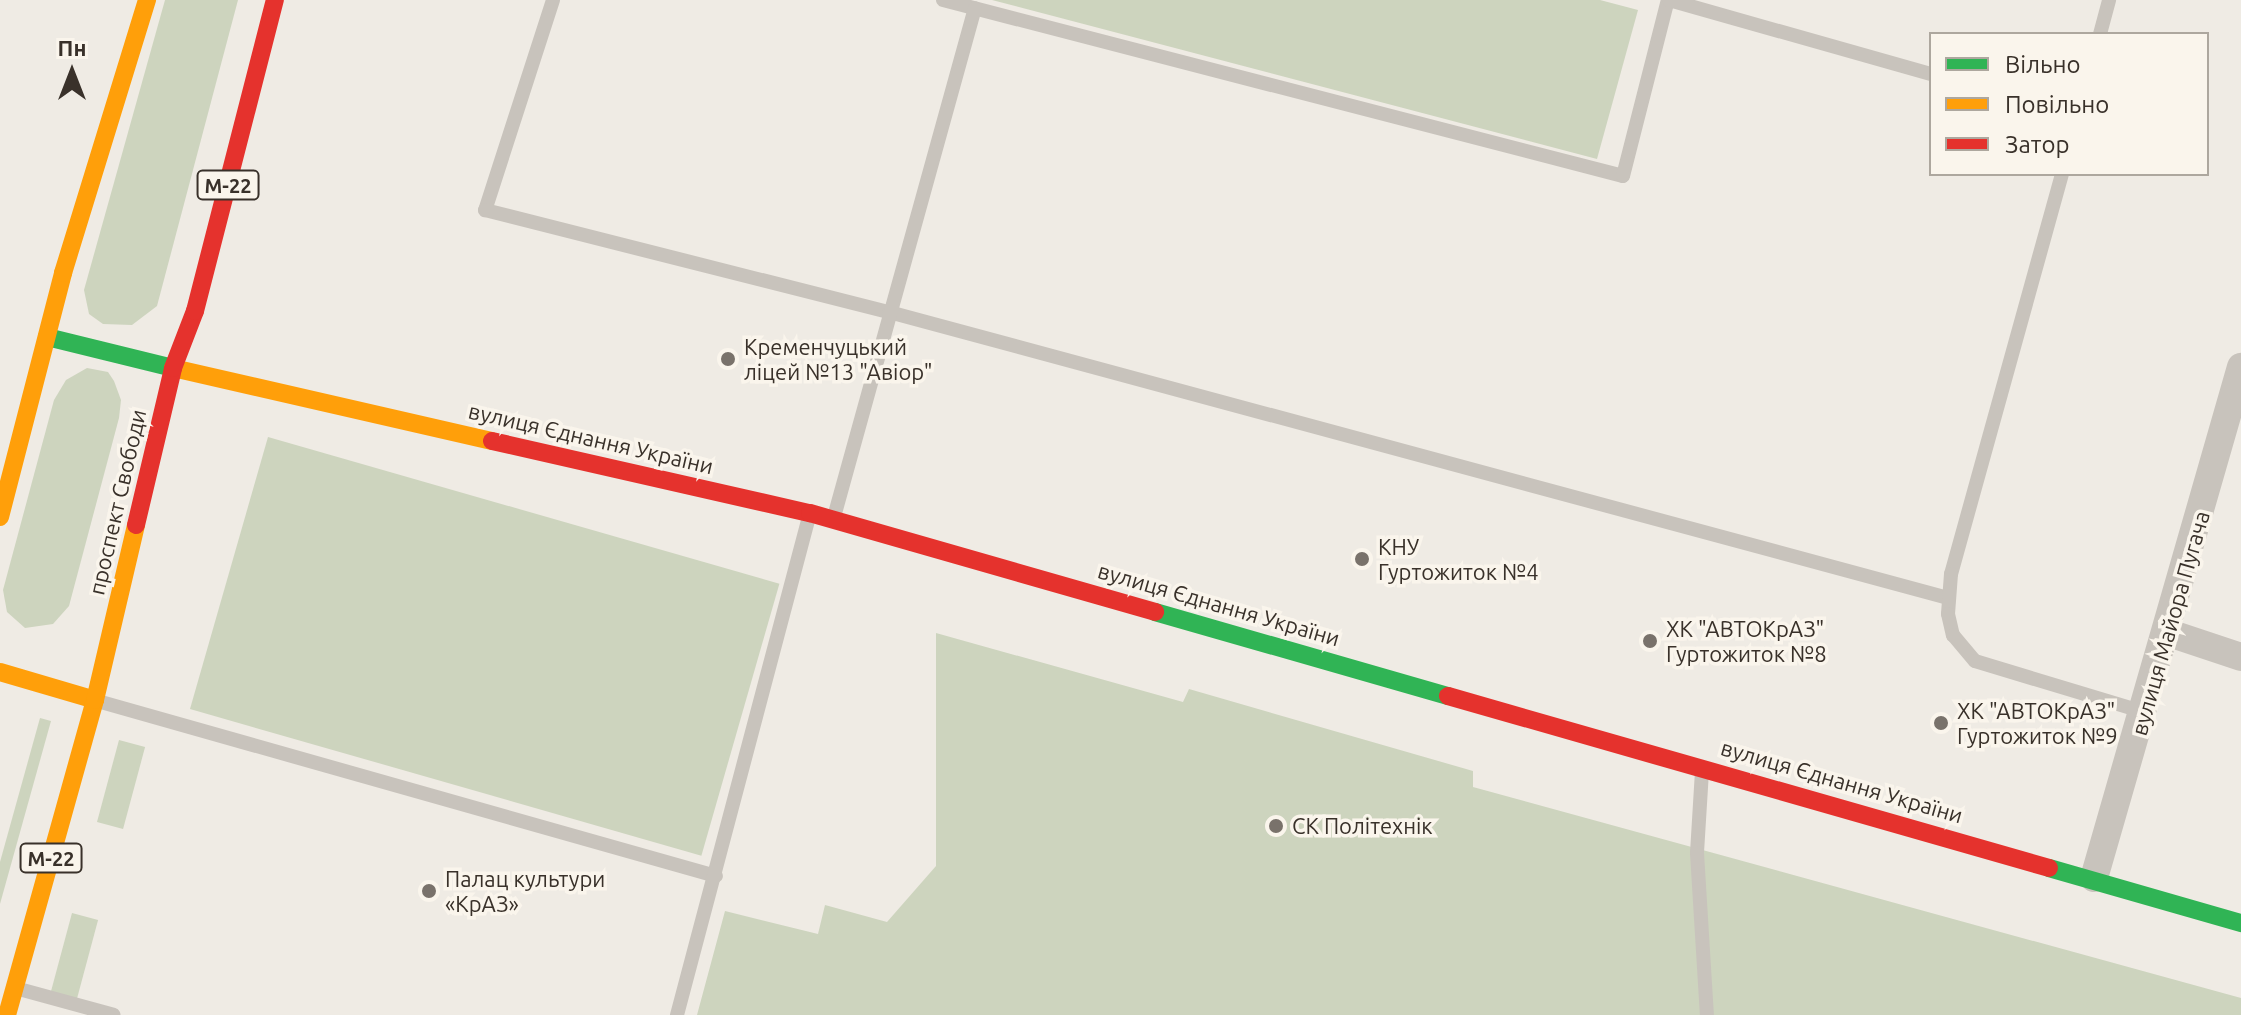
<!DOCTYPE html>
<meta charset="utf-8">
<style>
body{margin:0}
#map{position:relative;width:2241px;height:1015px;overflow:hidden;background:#efebe4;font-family:Ubuntu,sans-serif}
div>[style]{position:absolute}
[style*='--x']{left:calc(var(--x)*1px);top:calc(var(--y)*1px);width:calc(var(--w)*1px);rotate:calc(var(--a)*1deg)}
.green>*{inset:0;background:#cdd4be;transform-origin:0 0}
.lane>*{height:14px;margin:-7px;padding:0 7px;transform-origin:7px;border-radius:7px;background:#c8c3bc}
.street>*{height:28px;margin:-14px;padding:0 14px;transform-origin:14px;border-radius:14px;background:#c8c3bc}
.fast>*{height:18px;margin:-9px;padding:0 9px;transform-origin:9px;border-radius:9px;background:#30b455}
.slow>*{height:18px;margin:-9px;padding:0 9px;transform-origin:9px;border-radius:9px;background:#ff9f0a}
.jam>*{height:18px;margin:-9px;padding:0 9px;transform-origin:9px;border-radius:9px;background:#e5322d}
.dots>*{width:22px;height:22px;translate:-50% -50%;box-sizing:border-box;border:4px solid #faf5ec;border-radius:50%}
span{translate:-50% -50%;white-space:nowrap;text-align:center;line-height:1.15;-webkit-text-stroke:7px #faf5ec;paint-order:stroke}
.shield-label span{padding:2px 6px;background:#faf5ec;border:2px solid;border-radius:6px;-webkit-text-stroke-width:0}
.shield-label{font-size:20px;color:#39312a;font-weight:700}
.poi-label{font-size:22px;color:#39312a}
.left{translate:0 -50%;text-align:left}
.street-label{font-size:22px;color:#39312a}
.legend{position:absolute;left:1929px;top:32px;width:280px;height:144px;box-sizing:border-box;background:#faf5ec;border:2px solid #ada79e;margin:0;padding:10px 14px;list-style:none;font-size:24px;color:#39312a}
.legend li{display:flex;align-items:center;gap:16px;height:40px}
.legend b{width:40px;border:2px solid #ada79e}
.north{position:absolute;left:32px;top:32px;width:80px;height:80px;-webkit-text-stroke:6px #faf5ec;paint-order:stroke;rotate:0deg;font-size:22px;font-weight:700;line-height:32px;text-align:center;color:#39312a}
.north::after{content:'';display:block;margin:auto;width:28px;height:36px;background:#39312a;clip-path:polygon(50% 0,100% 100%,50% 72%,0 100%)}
</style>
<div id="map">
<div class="green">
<i style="clip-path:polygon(165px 0,238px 0,157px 306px,132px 325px,103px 324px,89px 314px,84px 290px)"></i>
<i style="clip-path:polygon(992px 0,1600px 0,1638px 10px,1597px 159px)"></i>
<i style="clip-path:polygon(87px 368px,108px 372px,114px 381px,121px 400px,119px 418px,69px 606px,53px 624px,25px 628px,7px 612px,3px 590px,54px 400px,66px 380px)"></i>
<i style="left:268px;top:437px;width:532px;height:283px;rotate:16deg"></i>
<i style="clip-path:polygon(936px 633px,1183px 702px,1189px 689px,1473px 771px,1473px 787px,2241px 998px,2241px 1015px,697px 1015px,725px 911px,818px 934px,825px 905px,887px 922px,936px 866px)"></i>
<i style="clip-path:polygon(40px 718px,51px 721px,0 904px,0 862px)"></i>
<i style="left:119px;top:740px;width:27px;height:85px;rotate:15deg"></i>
<i style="left:72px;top:913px;width:27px;height:85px;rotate:15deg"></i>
</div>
<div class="lane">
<i style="--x:553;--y:0;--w:221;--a:107.9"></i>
<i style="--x:485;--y:210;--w:417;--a:14.2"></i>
<i style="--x:889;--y:312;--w:1097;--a:15.11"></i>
<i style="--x:943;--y:0;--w:702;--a:14.51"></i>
<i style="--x:1623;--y:176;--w:182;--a:-75.7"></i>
<i style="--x:1669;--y:0;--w:272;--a:15.8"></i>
<i style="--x:2100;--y:34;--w:35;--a:-75"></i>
<i style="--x:2062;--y:174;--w:415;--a:105.5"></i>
<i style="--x:1951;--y:574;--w:40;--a:94.3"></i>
<i style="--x:1948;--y:614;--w:22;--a:77"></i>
<i style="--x:1953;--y:635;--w:34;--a:50"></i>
<i style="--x:1975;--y:661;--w:177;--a:16.8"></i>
<i style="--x:834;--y:517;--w:528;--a:-74.52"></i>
<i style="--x:101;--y:702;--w:639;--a:15.8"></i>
<i style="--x:1702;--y:771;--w:82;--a:93.5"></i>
<i style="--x:1697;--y:853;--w:162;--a:86.5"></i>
<i style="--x:19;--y:989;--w:98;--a:15.3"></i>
<i style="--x:677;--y:1015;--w:519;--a:-75.16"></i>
</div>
<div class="street">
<i style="--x:2169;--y:633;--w:76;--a:18.4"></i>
<i style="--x:2094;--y:878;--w:532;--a:-73.95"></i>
</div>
<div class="fast">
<i style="--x:47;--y:337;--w:130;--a:13.8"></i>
<i style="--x:1155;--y:612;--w:305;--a:16"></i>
<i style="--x:2049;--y:868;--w:200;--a:16"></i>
</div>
<div class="slow">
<i style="--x:173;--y:368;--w:327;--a:12.9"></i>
<i style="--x:0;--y:517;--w:252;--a:-75.5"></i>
<i style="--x:63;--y:273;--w:286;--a:-72.9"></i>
<i style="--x:0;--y:672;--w:99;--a:16.4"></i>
<i style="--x:7;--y:1015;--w:327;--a:-74.4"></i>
<i style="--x:95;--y:700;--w:180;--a:-76.8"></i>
</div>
<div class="jam">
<i style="--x:492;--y:441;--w:326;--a:12.8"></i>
<i style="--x:810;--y:513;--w:359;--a:16"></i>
<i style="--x:136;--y:525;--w:161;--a:-76.7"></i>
<i style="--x:173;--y:368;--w:61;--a:-68.9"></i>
<i style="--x:195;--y:311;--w:321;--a:-75.6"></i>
<i style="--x:1448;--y:696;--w:625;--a:15.97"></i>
</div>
<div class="dots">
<i style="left:728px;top:359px;background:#79726b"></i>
<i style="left:1362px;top:559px;background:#79726b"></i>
<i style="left:1650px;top:641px;background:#79726b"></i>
<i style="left:1941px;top:723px;background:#79726b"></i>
<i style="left:1276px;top:826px;background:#79726b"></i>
<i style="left:429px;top:891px;background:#79726b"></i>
</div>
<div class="shield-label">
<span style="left:228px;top:185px">М-22</span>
<span style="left:51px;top:858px">М-22</span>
</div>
<div class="poi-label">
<span class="left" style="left:744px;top:359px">Кременчуцький<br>ліцей №13 "Авіор"</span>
<span class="left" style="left:1378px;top:559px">КНУ<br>Гуртожиток №4</span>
<span class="left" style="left:1666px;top:641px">ХК "АВТОКрАЗ"<br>Гуртожиток №8</span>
<span class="left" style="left:1957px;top:723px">ХК "АВТОКрАЗ"<br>Гуртожиток №9</span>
<span class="left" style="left:1292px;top:826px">СК Політехнік</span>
<span class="left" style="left:445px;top:891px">Палац культури<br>«КрАЗ»</span>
</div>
<div class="street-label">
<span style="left:591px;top:438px;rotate:13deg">вулиця Єднання України</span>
<span style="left:117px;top:502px;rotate:-77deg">проспект Свободи</span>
<span style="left:1219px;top:604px;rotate:16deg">вулиця Єднання України</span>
<span style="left:2170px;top:623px;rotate:-74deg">вулиця Майора Пугача</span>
<span style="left:1842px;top:781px;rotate:16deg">вулиця Єднання України</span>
</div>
<ul class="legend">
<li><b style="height:10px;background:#30b455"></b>Вільно</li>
<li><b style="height:10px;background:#ff9f0a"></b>Повільно</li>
<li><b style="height:10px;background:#e5322d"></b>Затор</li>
</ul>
<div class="north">Пн</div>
</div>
